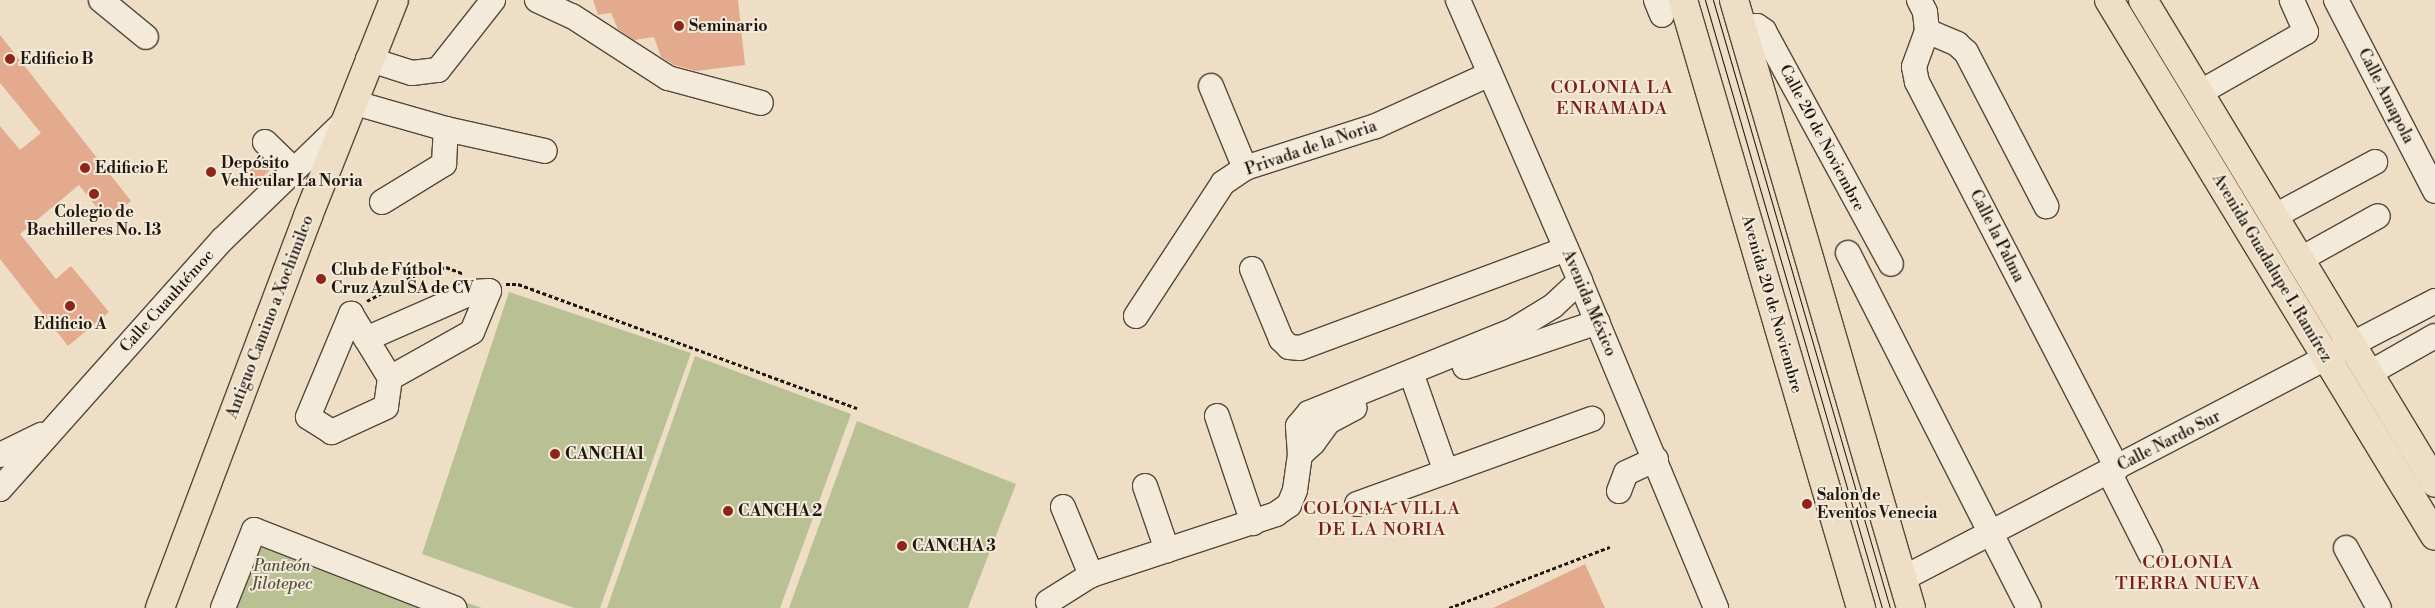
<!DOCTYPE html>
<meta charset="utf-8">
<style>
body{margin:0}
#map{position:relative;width:2435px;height:608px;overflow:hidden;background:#eedec6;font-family:"Libre Bodoni",serif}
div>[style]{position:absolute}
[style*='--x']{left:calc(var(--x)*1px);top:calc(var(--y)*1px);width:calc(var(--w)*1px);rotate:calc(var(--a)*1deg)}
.green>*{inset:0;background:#b9c194}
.building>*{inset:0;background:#e4aa8e;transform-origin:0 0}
.path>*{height:3px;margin-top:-1.5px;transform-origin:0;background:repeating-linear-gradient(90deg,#20170e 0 4px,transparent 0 6.5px)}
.roads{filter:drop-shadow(1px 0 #54493c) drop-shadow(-1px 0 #54493c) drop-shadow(0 1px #54493c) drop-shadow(0 -1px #54493c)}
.minor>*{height:24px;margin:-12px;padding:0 12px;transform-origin:12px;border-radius:12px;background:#f4eada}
.major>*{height:28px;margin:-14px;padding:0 14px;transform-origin:14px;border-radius:14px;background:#eedec6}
.tram>*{height:1px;margin:-0.5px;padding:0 0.5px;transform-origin:0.5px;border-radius:0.5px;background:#20170e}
.dots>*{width:14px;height:14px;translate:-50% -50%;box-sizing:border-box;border:2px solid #f4eada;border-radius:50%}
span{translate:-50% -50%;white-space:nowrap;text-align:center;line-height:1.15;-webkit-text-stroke:4px #f4eada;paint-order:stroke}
.poi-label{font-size:16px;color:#20170e;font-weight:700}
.left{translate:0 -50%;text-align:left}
.street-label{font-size:16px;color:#20170e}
.park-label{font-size:16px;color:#56523d;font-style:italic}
.neighbourhood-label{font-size:18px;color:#7a1f14;letter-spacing:1px}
</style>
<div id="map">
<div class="green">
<i style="clip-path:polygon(509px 292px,691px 353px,600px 608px,574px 608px,422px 554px)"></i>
<i style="clip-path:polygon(695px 356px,851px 414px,780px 608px,607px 608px)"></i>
<i style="clip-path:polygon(857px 421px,1016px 484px,968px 608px,789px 608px)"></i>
<i style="clip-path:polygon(264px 536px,482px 608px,234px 608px)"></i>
</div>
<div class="building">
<i style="clip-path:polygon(593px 0,738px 0,745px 65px,696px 71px,674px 65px,661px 57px,654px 37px,634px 40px,618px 29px,611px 13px,598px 15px)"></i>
<i style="clip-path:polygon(0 35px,131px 201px,107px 220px,79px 185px,20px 234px,56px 279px,71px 266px,109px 312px,68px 346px,0 259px,0 126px,20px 150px,41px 133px,0 83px)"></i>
<i style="left:262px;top:158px;width:14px;height:19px;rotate:45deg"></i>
<i style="clip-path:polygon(1585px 564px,1605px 608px,1493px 608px)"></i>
</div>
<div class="path">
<i style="--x:506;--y:284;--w:12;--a:0"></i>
<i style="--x:518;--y:284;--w:361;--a:20.1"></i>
<i style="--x:367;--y:301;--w:55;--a:-28.4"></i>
<i style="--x:415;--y:275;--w:32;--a:-14"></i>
<i style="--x:446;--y:267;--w:19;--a:21"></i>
<i style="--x:1449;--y:608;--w:172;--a:-20.8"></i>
</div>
<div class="roads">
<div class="minor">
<i style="--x:101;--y:0;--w:58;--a:39.4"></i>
<i style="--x:537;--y:0;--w:38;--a:25"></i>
<i style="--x:572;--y:16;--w:114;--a:32.9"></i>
<i style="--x:668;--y:78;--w:96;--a:15"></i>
<i style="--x:1458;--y:0;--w:306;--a:66.5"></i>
<i style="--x:1580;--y:281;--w:354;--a:67.4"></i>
<i style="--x:1656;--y:0;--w:16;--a:68"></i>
<i style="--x:1919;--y:0;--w:13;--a:63"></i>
<i style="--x:1925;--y:12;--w:19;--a:84"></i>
<i style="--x:1927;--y:31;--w:38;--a:110"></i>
<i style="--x:1914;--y:67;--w:15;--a:79"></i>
<i style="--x:1917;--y:82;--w:435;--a:62.6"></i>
<i style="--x:2336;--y:0;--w:215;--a:62.6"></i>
<i style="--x:1742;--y:27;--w:15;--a:-4"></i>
<i style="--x:1757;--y:26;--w:9;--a:36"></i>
<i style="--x:1764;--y:31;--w:265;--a:61.4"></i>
<i style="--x:1927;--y:31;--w:33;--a:23"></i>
<i style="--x:1957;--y:44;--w:12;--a:42"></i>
<i style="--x:1966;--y:52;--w:174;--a:62.5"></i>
<i style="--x:368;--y:59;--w:46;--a:17.7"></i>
<i style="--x:412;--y:73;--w:26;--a:-7"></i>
<i style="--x:438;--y:70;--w:89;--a:-51.8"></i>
<i style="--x:1211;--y:86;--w:89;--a:67.5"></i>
<i style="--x:2199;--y:93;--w:123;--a:-29.7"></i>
<i style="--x:2306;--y:32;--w:35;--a:-114"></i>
<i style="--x:352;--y:102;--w:98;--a:16"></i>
<i style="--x:446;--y:129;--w:101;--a:12.5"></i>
<i style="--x:265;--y:142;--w:40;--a:44"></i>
<i style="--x:382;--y:202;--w:73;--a:-31.5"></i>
<i style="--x:444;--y:164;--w:35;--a:-87"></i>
<i style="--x:2273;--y:217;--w:116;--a:-28.3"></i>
<i style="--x:1848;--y:253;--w:398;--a:63"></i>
<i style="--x:2299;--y:260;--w:90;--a:-29.1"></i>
<i style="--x:1252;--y:269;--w:76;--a:67.5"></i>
<i style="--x:1281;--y:339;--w:11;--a:45"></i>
<i style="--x:1289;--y:347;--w:11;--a:5"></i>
<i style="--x:1300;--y:348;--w:284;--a:-20.4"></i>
<i style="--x:351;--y:314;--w:75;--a:58.6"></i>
<i style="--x:390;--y:378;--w:29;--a:98"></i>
<i style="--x:386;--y:407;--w:60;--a:155.2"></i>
<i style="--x:332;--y:432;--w:28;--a:-148"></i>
<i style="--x:308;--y:417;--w:112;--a:-67.3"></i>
<i style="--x:1136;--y:316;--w:159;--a:-56.8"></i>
<i style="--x:1223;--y:183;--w:27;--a:-34"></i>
<i style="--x:1245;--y:168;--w:138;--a:-17.8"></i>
<i style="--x:1376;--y:126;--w:125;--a:-24.5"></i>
<i style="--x:366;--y:339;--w:117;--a:-23.7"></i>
<i style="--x:473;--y:292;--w:16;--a:-4"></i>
<i style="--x:489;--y:291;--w:44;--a:112.5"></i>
<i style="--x:472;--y:332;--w:94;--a:150.7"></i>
<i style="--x:1465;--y:367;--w:140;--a:-18.7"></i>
<i style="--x:2368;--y:374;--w:77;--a:-29.6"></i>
<i style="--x:1415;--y:384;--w:93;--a:70.6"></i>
<i style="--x:1217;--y:416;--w:113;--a:71.4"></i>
<i style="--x:0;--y:455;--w:46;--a:-26"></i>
<i style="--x:1300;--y:455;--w:18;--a:-43"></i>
<i style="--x:1313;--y:443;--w:26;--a:-54"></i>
<i style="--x:1328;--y:422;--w:30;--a:-28"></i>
<i style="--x:2109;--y:472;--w:91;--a:63.2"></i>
<i style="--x:1145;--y:486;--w:68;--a:71"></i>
<i style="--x:0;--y:489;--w:335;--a:-48.3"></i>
<i style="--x:223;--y:239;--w:168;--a:-44"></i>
<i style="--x:1619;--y:491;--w:19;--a:-69"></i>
<i style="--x:1626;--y:473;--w:33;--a:-25"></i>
<i style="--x:1357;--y:504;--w:250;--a:-19.9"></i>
<i style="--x:1063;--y:507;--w:74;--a:67.6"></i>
<i style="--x:2346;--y:548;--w:68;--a:61.2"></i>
<i style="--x:1902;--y:579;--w:601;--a:-27.55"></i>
<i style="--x:1048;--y:602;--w:51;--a:-32.1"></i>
<i style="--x:1091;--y:575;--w:195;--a:-18.2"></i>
<i style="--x:1276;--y:514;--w:16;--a:-35"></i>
<i style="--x:1289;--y:505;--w:16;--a:-68"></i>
<i style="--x:1295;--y:490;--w:35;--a:-82"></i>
<i style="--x:1300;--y:455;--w:29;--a:-94"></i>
<i style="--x:1298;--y:426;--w:17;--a:-50"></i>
<i style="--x:1309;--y:413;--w:219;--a:-22"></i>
<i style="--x:1512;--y:331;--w:48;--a:-31.4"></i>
<i style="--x:1553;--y:306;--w:37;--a:-43"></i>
<i style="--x:223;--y:608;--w:84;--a:-68.3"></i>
<i style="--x:254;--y:530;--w:215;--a:21.3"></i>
</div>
<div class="major">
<i style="--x:1683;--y:0;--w:634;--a:73.68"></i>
<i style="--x:1734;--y:0;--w:633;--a:73.77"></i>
<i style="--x:2109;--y:0;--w:627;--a:58.69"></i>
<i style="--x:2143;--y:0;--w:564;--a:58.84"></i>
<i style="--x:160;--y:608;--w:419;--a:-69.3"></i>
<i style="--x:308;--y:216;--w:232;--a:-68.3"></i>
</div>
</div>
<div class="tram">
<i style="--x:1705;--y:0;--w:633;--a:73.77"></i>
<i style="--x:1713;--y:0;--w:633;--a:73.77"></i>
</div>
<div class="dots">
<i style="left:679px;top:26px;background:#8f2418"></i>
<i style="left:10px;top:59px;background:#8f2418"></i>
<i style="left:85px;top:168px;background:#8f2418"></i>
<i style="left:211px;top:172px;background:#8f2418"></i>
<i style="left:94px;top:194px;background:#8f2418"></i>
<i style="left:321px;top:279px;background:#8f2418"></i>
<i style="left:70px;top:306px;background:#8f2418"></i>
<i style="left:555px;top:454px;background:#8f2418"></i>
<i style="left:1807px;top:504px;background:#8f2418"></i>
<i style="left:728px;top:511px;background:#8f2418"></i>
<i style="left:902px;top:546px;background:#8f2418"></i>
</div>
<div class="poi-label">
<span class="left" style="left:689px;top:26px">Seminario</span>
<span class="left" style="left:20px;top:59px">Edificio B</span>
<span class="left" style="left:221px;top:172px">Depósito<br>Vehicular La Noria</span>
<span class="left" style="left:95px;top:168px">Edificio E</span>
<span style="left:94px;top:221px">Colegio de<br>Bachilleres No. 13</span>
<span class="left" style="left:331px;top:279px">Club de Fútbol<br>Cruz Azul SA de CV</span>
<span style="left:70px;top:324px">Edificio A</span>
<span class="left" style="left:565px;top:454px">CANCHA1</span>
<span class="left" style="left:1817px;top:504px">Salon de<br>Eventos Venecia</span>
<span class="left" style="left:738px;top:511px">CANCHA 2</span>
<span class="left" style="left:912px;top:546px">CANCHA 3</span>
</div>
<div class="street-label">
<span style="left:2386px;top:96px;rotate:63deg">Calle Amapola</span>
<span style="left:1822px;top:138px;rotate:62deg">Calle 20 de Noviembre</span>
<span style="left:1311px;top:148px;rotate:-19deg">Privada de la Noria</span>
<span style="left:1997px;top:236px;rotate:63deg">Calle la Palma</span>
<span style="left:2272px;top:268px;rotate:59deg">Avenida Guadalupe I. Ramírez</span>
<span style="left:167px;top:301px;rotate:-48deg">Calle Cuauhtémoc</span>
<span style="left:1589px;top:303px;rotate:67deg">Avenida México</span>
<span style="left:1772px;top:304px;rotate:74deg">Avenida 20 de Noviembre</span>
<span style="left:270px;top:317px;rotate:-69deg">Antiguo Camino a Xochimilco</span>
<span style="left:2169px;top:441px;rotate:-27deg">Calle Nardo Sur</span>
</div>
<div class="park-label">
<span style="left:282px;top:575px">Panteón<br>Jilotepec</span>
</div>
<div class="neighbourhood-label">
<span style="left:1612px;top:99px">COLONIA LA<br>ENRAMADA</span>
<span style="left:1382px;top:520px">COLONIA VILLA<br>DE LA NORIA</span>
<span style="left:2188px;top:574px">COLONIA<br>TIERRA NUEVA</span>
</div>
</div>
